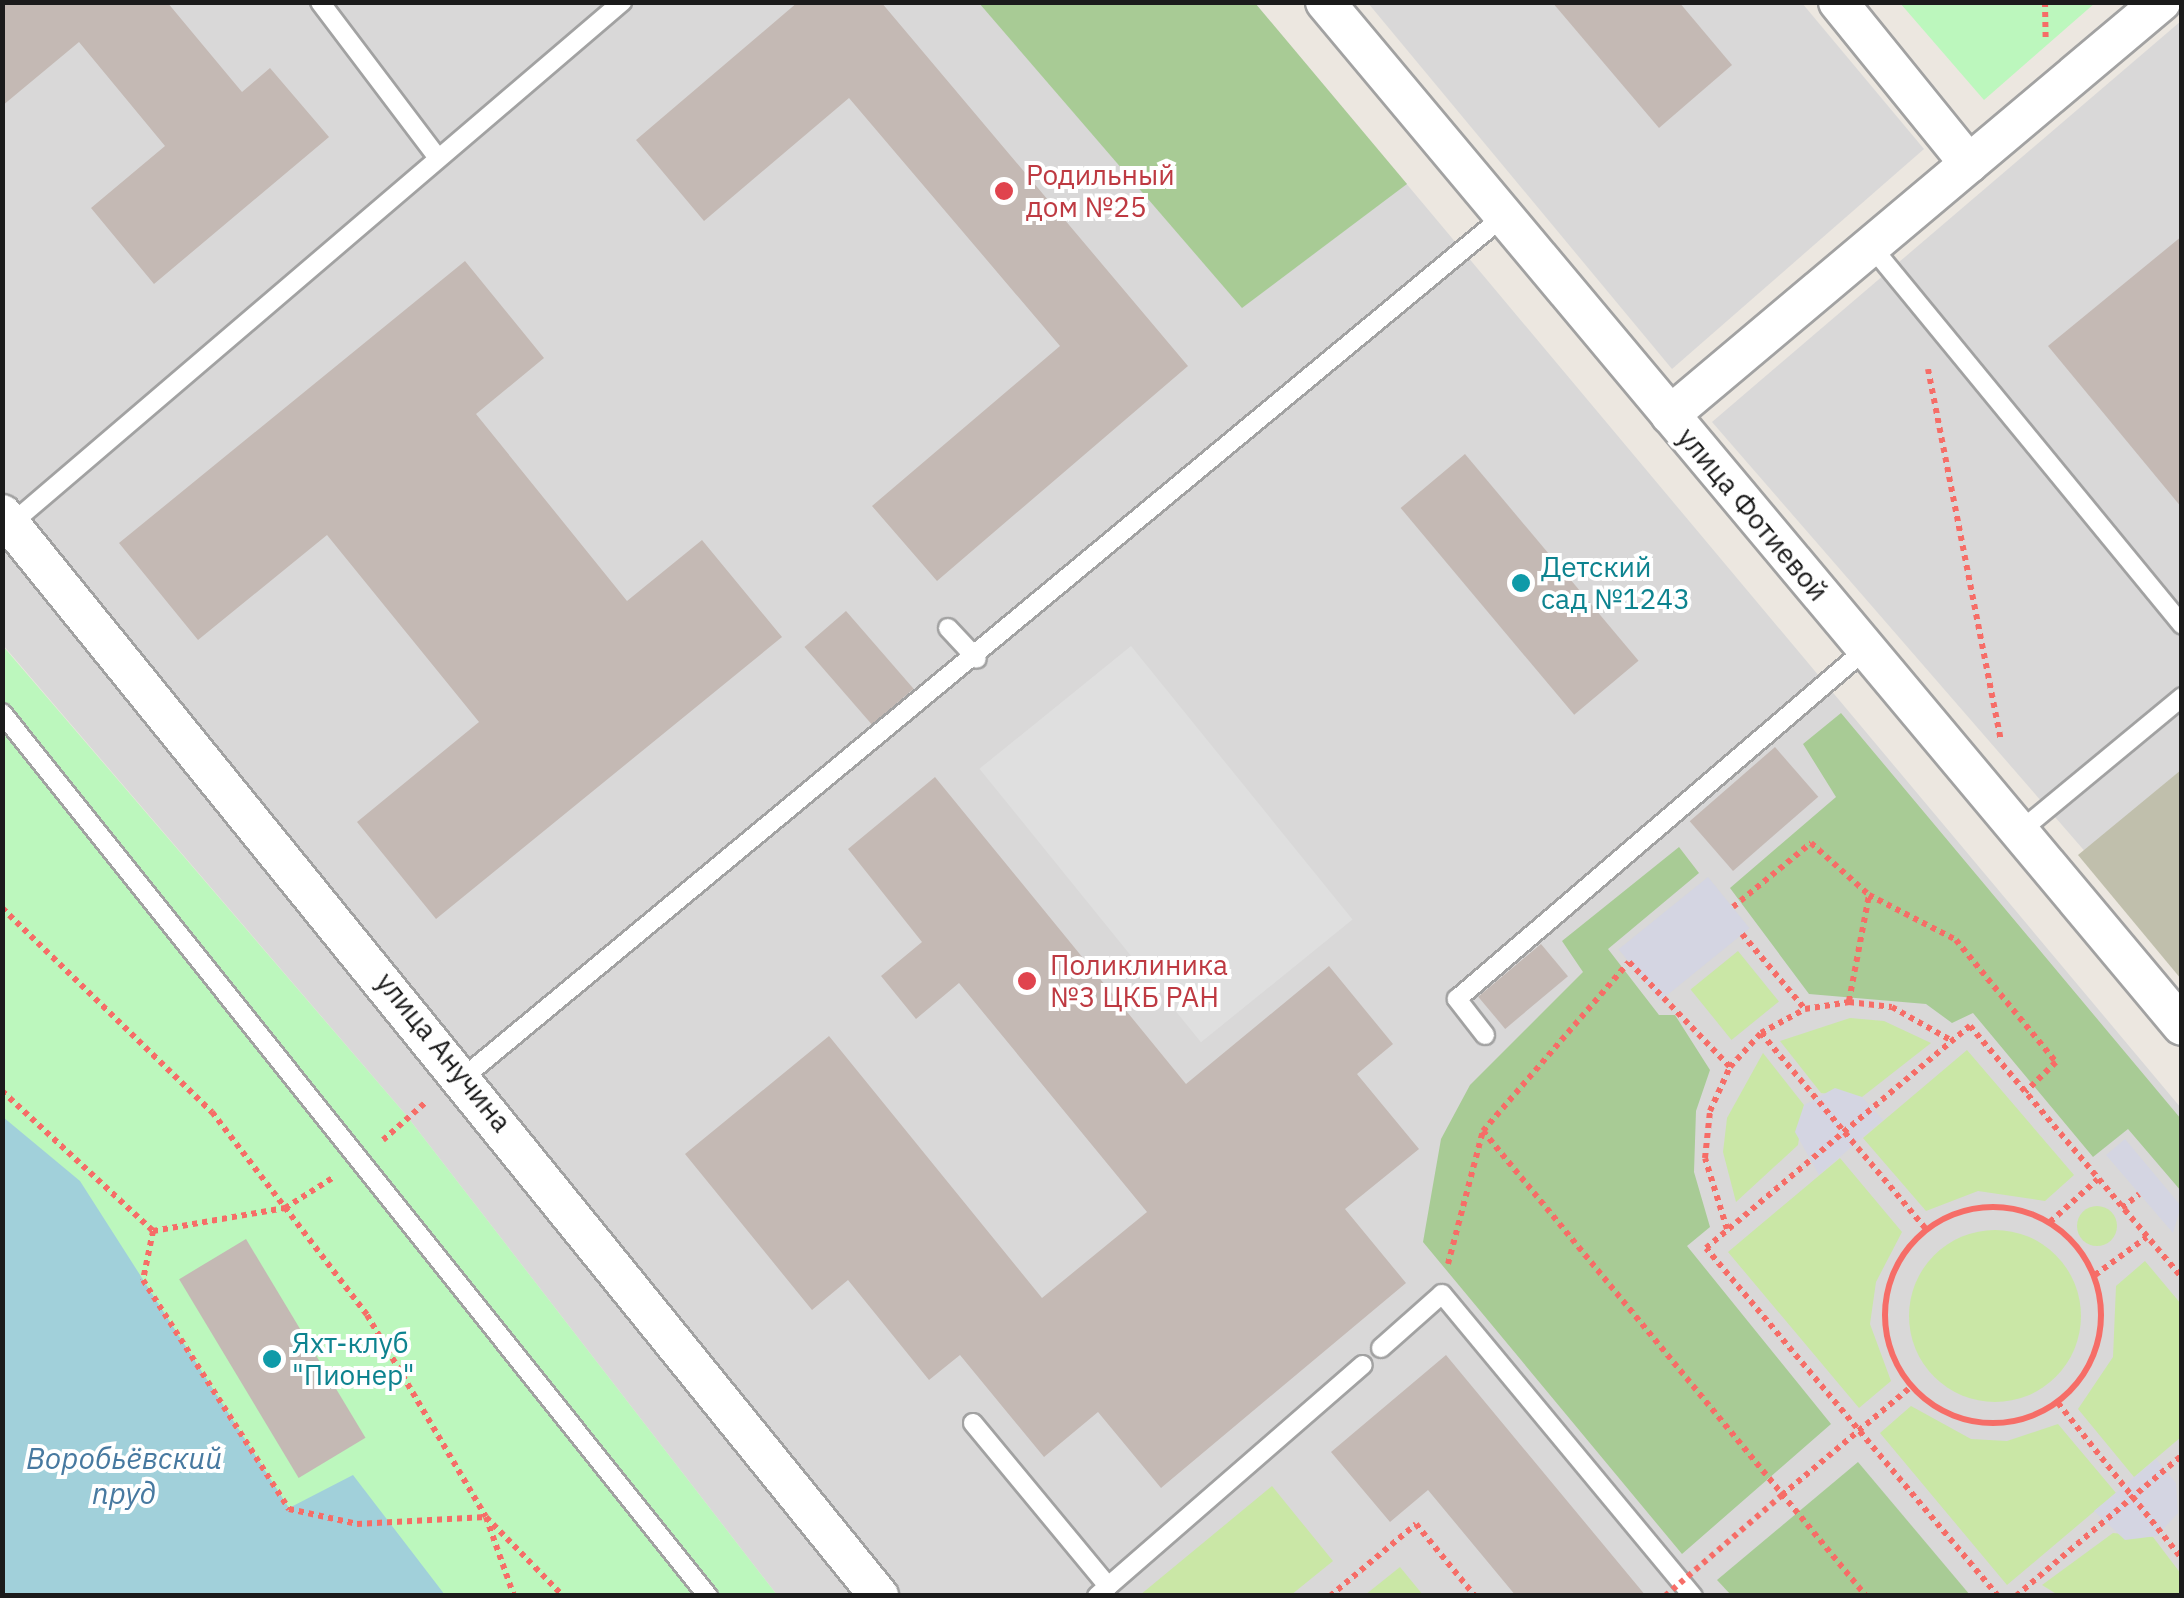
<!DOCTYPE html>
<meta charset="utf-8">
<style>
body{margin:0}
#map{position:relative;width:2184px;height:1598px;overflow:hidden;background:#ece7e0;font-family:"IBM Plex Sans",sans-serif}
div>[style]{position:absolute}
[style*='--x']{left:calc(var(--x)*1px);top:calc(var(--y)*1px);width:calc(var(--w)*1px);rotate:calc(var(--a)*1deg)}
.residential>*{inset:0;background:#d9d8d8}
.construction>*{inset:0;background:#c0bfac}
.grass>*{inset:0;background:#cae7a6;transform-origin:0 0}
.round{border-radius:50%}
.forest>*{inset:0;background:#a8cb95}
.park>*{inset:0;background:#bcf7bd}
.parking>*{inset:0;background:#dfdfdf;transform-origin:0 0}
.plaza>*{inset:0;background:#d4d5e2;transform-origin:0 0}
.water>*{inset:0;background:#a1d0da}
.building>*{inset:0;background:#c4b9b4;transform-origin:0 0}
.path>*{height:6px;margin-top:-3px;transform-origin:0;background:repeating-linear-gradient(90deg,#f66d67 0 5px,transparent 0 10px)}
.path>.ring{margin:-3px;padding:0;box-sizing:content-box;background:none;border:6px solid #f66d67;border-radius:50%}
.roads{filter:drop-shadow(2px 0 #a2a2a2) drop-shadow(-2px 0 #a2a2a2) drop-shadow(0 2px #a2a2a2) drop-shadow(0 -2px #a2a2a2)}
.service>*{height:18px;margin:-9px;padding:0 9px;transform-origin:9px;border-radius:9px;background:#fff}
.minor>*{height:38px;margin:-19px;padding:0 19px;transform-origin:19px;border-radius:19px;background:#fff}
.path-bridge>*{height:6px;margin-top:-3px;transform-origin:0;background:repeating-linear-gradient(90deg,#f66d67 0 5px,transparent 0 10px)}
.dots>*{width:28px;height:28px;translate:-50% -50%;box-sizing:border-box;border:5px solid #fff;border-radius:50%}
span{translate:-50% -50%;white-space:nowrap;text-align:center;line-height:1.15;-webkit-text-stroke:8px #fff;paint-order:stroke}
.health-label{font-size:28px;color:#be3a42}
.left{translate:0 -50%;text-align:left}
.street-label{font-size:28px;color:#1b1b1b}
.culture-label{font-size:28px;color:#0d838f}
.water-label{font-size:30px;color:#4779a0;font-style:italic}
.frame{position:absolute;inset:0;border:5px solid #1b1b1b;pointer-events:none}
</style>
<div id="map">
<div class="residential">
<i style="clip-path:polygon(2px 3px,1255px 3px,2181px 1108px,2181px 1595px,777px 1595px,406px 1115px,3px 645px)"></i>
<i style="clip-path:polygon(1368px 3px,1802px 3px,1924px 149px,1672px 369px)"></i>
<i style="clip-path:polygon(2181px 21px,2181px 962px,1712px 422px)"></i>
</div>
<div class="construction">
<i style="clip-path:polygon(2181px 770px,2181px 979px,2078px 855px)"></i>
</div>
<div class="grass">
<i style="left:1738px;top:951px;width:65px;height:61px;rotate:51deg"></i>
<i style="clip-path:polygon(1850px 1018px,1884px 1021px,1931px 1043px,1862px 1097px,1821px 1093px,1780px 1041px)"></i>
<i style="clip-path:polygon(1967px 1050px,2074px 1175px,2045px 1201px,1978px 1191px,1926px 1211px,1863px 1138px)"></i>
<i style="clip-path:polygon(1763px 1053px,1804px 1105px,1798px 1145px,1736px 1202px,1723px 1152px,1727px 1118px)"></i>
<i style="clip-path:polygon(1840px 1158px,1902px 1232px,1876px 1282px,1870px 1324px,1891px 1381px,1859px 1408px,1728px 1252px)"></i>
<i class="round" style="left:2077px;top:1206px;width:40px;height:40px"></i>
<i class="round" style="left:1909px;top:1230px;width:172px;height:172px"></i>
<i style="clip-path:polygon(2145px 1261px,2181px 1304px,2181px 1437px,2134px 1477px,2078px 1409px,2113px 1357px,2116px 1286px)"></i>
<i style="clip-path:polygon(1911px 1406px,1971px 1439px,2007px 1441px,2058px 1424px,2116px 1493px,2007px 1585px,1880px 1433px)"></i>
<i style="clip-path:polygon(1272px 1486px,1333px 1561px,1291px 1595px,1140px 1595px)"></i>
<i style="clip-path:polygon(2113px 1533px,2153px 1537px,2181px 1574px,2181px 1595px,2058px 1595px,2042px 1585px)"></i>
<i style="clip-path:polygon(1400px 1567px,1423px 1595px,1365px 1595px)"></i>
</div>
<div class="forest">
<i style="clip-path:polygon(979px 3px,1255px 3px,1407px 184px,1242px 308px)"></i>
<i style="clip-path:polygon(1841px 713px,2181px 1119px,2181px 1191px,2128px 1129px,2093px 1157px,1973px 1013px,1952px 1023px,1926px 1004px,1809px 994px,1730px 888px,1836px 797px,1803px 744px)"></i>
<i style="clip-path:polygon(1679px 847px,1699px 873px,1608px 949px,1659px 1015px,1675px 1015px,1710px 1070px,1696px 1111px,1694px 1172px,1710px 1227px,1687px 1246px,1831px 1424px,1682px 1554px,1423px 1242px,1441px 1139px,1470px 1085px,1583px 972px,1562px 941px)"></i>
<i style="clip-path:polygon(1858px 1462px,1970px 1595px,1731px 1595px,1717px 1580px)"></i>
</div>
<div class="park">
<i style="clip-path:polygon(1900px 3px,2095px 3px,1984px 100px)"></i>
<i style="clip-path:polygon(2px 645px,406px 1115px,777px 1595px,3px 1595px)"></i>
</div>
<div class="parking">
<i style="left:1131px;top:646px;width:352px;height:195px;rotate:51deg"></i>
</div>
<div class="plaza">
<i style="left:1708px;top:877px;width:66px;height:115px;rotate:51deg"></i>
<i style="clip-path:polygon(1835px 1088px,1862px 1097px,1883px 1120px,1819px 1175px,1795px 1132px,1804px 1105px)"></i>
<i style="clip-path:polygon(2125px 1139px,2181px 1206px,2173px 1233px,2106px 1155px)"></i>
<i style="clip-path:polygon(2156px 1459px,2176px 1483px,2178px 1513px,2157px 1536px,2125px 1540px,2094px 1511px)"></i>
</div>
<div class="water">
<i style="clip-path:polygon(3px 1117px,80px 1181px,289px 1508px,353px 1475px,445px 1595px,3px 1595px)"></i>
</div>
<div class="building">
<i style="clip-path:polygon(2px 2px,167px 2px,242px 92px,270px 68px,329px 137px,154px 284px,91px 208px,165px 146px,79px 42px,2px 106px)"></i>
<i style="clip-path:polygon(798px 2px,881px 2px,1188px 366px,937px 581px,872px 506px,1060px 346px,849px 98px,704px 221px,636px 140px)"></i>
<i style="clip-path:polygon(1552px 2px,1679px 2px,1732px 65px,1659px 128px)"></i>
<i style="clip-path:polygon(2182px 236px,2182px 508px,2048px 346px)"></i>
<i style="clip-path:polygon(465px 261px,544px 358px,476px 414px,627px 601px,702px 540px,782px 637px,436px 919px,357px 822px,479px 722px,327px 535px,198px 640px,119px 543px)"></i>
<i style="left:1465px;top:454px;width:270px;height:84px;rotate:50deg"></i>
<i style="left:846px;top:611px;width:103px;height:55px;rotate:49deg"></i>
<i style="left:1775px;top:747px;width:66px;height:113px;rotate:49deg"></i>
<i style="clip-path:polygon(935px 777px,1186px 1084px,1329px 966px,1393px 1044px,1357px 1074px,1419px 1149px,1345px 1209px,1406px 1283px,1161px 1488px,1098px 1412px,1044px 1457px,960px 1355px,929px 1380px,848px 1280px,812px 1310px,685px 1154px,829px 1036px,1042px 1298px,1147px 1212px,959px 983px,916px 1019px,881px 976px,922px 942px,848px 849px)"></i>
<i style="left:1541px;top:944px;width:42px;height:82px;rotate:50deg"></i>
<i style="left:246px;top:1239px;width:232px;height:78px;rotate:59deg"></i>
<i style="clip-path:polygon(1446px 1355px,1646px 1596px,1516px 1596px,1428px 1490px,1390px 1522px,1331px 1452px)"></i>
</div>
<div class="path">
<i style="--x:2045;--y:2;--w:39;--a:89"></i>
<i style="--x:1928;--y:369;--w:378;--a:78.9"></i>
<i style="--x:1733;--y:907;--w:101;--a:-39.4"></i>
<i style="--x:1811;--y:843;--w:78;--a:41.9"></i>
<i style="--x:1869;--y:895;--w:98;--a:27.3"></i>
<i style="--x:1956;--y:940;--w:158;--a:50.7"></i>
<i style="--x:2056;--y:1062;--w:43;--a:135.9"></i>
<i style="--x:2;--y:908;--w:293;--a:44.2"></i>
<i style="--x:212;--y:1112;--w:255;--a:52.6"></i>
<i style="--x:367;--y:1315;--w:234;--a:59.5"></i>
<i style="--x:486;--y:1517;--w:84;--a:70.5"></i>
<i style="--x:1742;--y:934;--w:98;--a:50"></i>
<i style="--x:1849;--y:1001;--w:108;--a:-79.3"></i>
<i style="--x:1761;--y:1033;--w:256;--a:49.9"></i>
<i style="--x:2;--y:1091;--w:206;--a:42.8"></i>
<i style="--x:153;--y:1231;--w:134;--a:-9.9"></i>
<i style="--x:285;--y:1208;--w:58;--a:-32.3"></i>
<i style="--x:1483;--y:1131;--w:602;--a:50.52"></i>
<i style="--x:383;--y:1140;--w:57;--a:-41.5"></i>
<i class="ring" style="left:1885px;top:1207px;width:210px;height:210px"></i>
<i style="--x:2122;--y:1208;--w:22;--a:-39"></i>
<i style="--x:2050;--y:1222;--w:64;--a:-41.9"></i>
<i style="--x:1727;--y:1229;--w:74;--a:-107.2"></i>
<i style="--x:1705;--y:1158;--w:47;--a:-83.9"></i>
<i style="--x:1710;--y:1111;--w:48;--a:-65.6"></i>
<i style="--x:1730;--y:1067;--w:46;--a:-47.6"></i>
<i style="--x:1761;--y:1033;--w:50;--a:-28.6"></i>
<i style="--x:1805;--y:1009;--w:45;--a:-9"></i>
<i style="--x:1849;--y:1002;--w:43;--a:6.6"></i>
<i style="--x:1892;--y:1007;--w:69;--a:29.5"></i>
<i style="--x:153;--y:1231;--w:50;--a:101.5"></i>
<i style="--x:143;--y:1280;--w:272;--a:57.5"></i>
<i style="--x:289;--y:1509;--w:70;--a:12.4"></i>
<i style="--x:357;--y:1524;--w:129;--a:-3.1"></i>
<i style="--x:486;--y:1517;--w:110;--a:45.7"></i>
<i style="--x:1448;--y:1264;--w:138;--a:-75.3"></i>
<i style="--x:1483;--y:1131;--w:223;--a:-49.2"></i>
<i style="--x:1629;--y:962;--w:146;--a:46.1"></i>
<i style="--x:2095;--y:1275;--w:64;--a:-36.2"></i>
<i style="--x:2058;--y:1403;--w:199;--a:51.5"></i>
<i style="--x:1782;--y:1495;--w:170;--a:-40"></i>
<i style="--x:1330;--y:1596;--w:112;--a:-39.9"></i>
<i style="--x:1416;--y:1524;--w:93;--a:50.7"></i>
<i style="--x:1998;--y:1596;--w:454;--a:-130"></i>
<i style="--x:1706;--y:1248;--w:345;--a:-40.1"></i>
<i style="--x:1970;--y:1026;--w:329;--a:49.9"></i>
<i style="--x:2016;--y:1596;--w:218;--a:-40.3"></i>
</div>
<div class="roads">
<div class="service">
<i style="--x:320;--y:2;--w:196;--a:52.9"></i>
<i style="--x:1871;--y:246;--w:490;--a:50.6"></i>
<i style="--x:11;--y:524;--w:804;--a:-40.51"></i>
<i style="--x:948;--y:628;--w:42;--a:46.9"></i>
<i style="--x:2;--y:713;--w:1131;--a:51.36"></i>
<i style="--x:2019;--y:832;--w:212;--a:-39.6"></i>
<i style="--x:1485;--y:1035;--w:46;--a:-127.9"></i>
<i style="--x:1457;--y:999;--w:538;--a:-40.56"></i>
<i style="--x:465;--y:1076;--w:1349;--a:-39.62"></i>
<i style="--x:1381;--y:1348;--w:81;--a:-41.5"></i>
<i style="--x:1442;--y:1294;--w:393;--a:50.3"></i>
<i style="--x:973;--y:1423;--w:212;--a:50.4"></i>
<i style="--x:1097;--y:1596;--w:352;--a:-41"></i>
</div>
<div class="minor">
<i style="--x:1325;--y:2;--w:1335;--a:50.07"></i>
<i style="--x:1838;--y:2;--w:208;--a:51"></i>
<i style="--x:1670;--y:415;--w:642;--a:-40.07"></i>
<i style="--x:2;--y:514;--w:1393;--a:50.97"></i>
</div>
</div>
<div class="path-bridge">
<i style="--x:1665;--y:1596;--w:155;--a:-40.8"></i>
</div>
<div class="dots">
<i style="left:1004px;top:191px;background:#e0444e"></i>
<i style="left:1521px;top:583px;background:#0f9aa8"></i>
<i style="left:1027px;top:981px;background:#e0444e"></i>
<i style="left:272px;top:1359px;background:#0f9aa8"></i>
</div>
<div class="health-label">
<span class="left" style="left:1026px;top:191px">Родильный<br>дом №25</span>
<span class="left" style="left:1050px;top:981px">Поликлиника<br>№3 ЦКБ РАН</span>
</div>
<div class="street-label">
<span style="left:1753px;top:514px;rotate:50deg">улица Фотиевой</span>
<span style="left:444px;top:1052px;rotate:51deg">улица Анучина</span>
</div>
<div class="culture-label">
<span class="left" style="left:1541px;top:583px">Детский<br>сад №1243</span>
<span class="left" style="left:292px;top:1359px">Яхт-клуб<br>"Пионер"</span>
</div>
<div class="water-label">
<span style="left:124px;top:1475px">Воробьёвский<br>пруд</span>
</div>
<div class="frame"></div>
</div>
